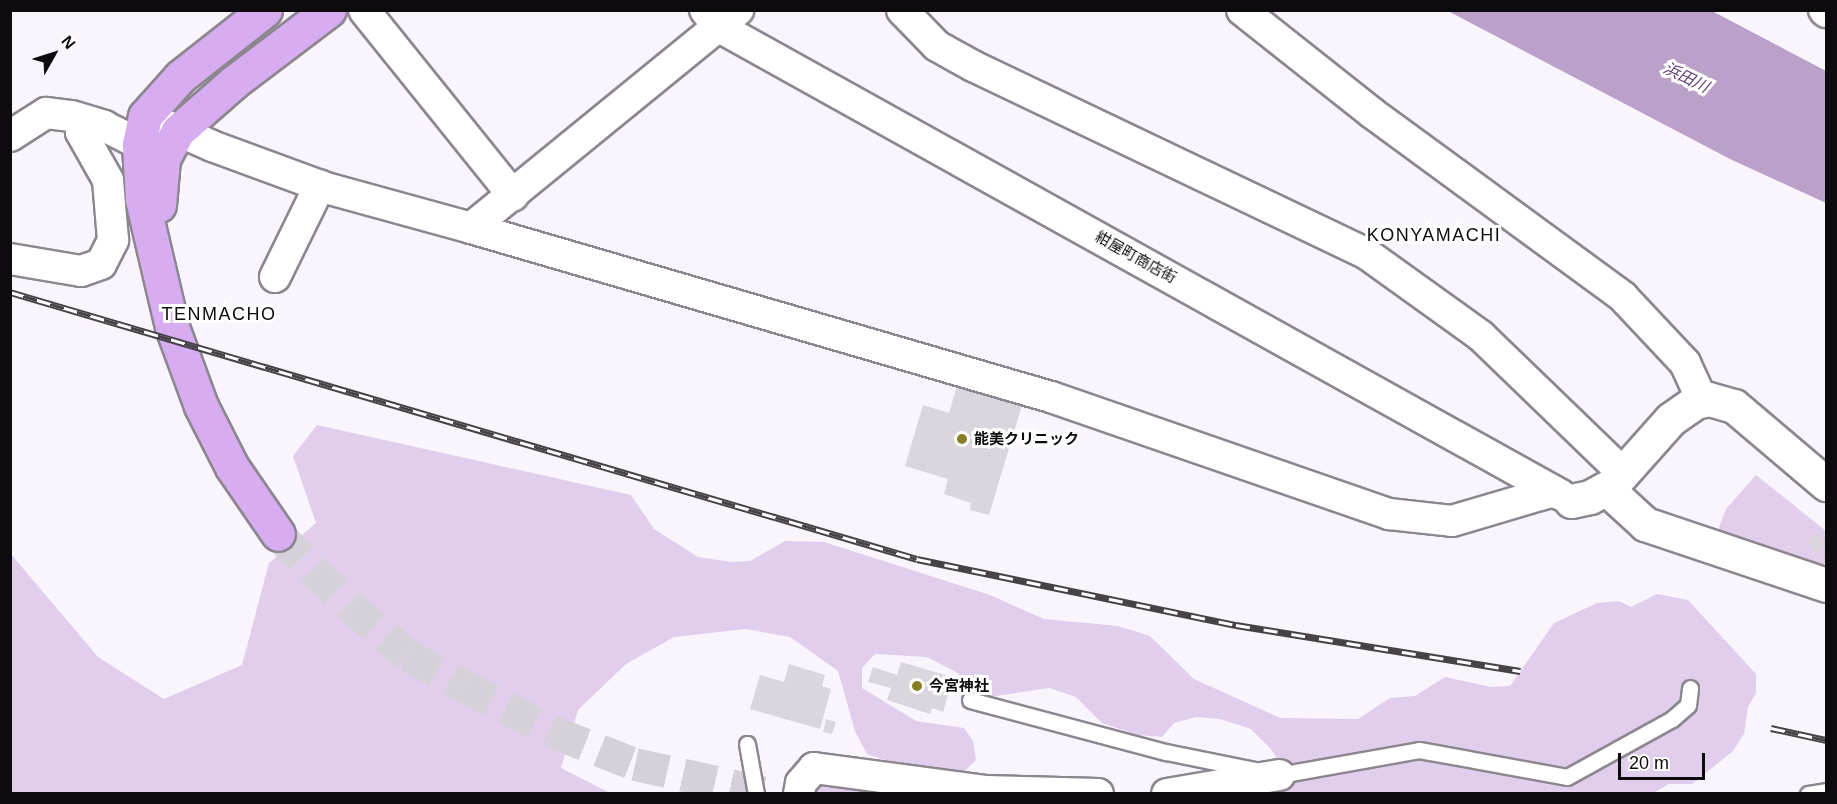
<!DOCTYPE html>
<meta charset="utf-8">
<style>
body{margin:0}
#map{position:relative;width:1837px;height:804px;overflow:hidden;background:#faf4fd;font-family:Helvetica,"Noto Sans JP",sans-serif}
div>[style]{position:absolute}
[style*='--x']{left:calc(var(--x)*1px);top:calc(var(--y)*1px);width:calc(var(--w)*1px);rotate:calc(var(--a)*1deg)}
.green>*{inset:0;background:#e1cdec}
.water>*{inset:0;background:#bba0ca}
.building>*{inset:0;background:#dbd5de}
.trunk-tunnel>*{height:33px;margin-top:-16.5px;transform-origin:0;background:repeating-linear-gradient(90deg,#d6d1d9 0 33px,transparent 0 49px)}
.roads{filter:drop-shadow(2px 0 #8c878f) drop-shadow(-2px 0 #8c878f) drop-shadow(0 2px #8c878f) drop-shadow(0 -2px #8c878f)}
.service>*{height:15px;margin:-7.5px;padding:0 7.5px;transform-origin:7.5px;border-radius:7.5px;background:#fff}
.minor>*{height:30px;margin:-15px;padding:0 15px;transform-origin:15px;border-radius:15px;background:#fff}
.tertiary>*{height:33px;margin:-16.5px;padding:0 16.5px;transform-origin:16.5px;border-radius:16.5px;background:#fff}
.trunk>*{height:33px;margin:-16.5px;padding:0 16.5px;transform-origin:16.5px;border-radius:16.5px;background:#d8acf0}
.rail>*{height:7px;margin-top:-3.5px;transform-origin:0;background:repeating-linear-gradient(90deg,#fff 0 14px,#464347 0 28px);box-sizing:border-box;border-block:2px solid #464347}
.dots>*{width:16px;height:16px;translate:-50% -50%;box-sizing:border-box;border:3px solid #fff;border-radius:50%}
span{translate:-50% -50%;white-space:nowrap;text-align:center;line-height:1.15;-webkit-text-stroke:6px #fff;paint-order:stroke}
.street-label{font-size:15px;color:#0d0b0e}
.poi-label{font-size:15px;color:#0d0b0e;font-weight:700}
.left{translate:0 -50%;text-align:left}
.water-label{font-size:16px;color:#654077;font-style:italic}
.quarter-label{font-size:18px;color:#0d0b0e;letter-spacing:1.5px}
.frame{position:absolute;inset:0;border:12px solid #0d0b0e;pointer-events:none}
.north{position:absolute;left:24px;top:24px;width:60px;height:60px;-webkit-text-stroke:4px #fff;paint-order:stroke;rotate:51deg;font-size:16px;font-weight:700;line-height:24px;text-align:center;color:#0d0b0e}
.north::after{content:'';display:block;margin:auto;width:21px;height:27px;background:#0d0b0e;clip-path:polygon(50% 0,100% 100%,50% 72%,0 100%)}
.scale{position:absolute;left:1618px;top:753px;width:87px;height:27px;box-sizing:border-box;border:3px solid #0d0b0e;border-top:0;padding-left:8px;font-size:18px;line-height:21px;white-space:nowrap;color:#0d0b0e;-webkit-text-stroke:4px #fff;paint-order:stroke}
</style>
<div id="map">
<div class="green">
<i style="clip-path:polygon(317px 425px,631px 495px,654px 529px,698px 557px,732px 562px,750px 561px,785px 541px,824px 542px,990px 595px,1044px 619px,1118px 626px,1150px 636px,1194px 679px,1280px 718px,1358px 719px,1390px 698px,1415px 696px,1445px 677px,1491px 687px,1510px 686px,1554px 623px,1597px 603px,1619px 601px,1631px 607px,1657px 594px,1688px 600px,1756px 674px,1756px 693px,1748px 707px,1744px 734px,1733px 751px,1692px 784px,1669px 784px,1653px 793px,1240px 793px,1277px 793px,1293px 781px,1270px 748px,1251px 729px,1220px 719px,1196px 717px,1174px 723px,1162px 737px,1138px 735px,1102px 723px,1076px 697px,1049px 688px,989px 697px,956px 672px,927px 657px,875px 654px,862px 668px,862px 688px,916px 721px,964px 728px,973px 741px,976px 760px,962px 774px,894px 763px,867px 754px,855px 731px,838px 671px,790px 637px,746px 629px,674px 637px,626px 664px,578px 710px,561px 768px,610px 793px,11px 793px,10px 553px,98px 657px,164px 699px,242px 665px,269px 563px,316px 523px,293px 456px)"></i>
<i style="clip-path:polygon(1756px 475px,1826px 531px,1826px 562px,1820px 567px,1717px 533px,1726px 509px)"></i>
<i style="clip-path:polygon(809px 782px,891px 789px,890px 793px,806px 794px)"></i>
</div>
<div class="water">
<i style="clip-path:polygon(1448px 11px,1712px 11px,1826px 71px,1826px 203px,1730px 159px)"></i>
</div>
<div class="building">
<i style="clip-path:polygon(958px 382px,1023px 402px,989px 515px,970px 510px,971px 503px,944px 494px,948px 479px,905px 466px,923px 405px,949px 413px)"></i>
<i style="clip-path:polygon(1818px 533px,1826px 546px,1816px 554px,1806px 541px)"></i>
<i style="clip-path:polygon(901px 662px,945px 675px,943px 681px,951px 684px,943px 712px,932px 708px,930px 714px,887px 700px,891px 688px,868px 682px,873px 667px,897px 675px)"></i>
<i style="clip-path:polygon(789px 664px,825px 675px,822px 686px,831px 689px,820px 729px,750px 709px,760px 675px,784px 682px)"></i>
<i style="clip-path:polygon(826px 719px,836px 722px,832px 734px,823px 732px)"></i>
</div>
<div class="trunk-tunnel">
<i style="--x:278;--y:534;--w:100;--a:45"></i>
<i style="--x:349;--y:605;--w:77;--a:40.3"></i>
<i style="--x:408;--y:655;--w:62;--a:29.1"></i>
<i style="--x:462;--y:685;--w:103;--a:27.1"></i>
<i style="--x:554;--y:732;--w:87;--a:21.6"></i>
<i style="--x:635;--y:764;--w:139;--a:12.4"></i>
</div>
<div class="roads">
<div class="service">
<i style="--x:970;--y:700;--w:203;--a:14.9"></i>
<i style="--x:1166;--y:752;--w:115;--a:11.5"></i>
<i style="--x:1279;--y:775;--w:142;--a:-10.1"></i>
<i style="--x:1419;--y:750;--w:150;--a:10.3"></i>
<i style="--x:1567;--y:777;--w:120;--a:-28.9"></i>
<i style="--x:1672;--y:719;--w:21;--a:-41"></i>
<i style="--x:1688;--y:705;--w:17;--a:-83"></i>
<i style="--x:747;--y:744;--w:51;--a:79.8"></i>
<i style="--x:1808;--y:794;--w:18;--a:-9"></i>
</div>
<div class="minor">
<i style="--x:364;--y:10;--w:238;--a:51.2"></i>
<i style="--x:705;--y:10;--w:22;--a:51"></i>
<i style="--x:719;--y:27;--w:963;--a:29.07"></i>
<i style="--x:902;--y:10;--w:50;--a:45.8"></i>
<i style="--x:937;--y:46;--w:41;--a:29.1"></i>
<i style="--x:973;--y:66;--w:437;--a:25.5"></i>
<i style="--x:1367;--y:254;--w:140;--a:35.7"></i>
<i style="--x:1481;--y:336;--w:199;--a:44"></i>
<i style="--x:1242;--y:10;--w:166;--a:38.4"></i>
<i style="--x:1372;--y:113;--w:311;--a:36.2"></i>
<i style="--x:1623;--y:297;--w:91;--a:46.8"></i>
<i style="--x:1685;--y:363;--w:41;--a:65.3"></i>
<i style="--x:1824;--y:10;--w:3;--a:45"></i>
<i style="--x:145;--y:116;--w:73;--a:24.1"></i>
<i style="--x:212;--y:146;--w:121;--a:20.2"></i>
<i style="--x:326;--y:188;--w:150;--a:15.4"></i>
<i style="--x:471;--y:228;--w:345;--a:-39.2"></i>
<i style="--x:10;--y:136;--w:43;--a:-32.6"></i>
<i style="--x:46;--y:113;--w:26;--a:7"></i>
<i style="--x:72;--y:116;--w:34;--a:17"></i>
<i style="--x:471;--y:228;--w:604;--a:16.25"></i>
<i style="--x:1051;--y:397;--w:358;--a:19.1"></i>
<i style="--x:1389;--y:514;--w:63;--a:6.3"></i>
<i style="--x:1452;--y:521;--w:106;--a:-16.4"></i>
<i style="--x:10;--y:259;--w:72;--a:9.6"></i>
<i style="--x:81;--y:271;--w:21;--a:-19"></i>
<i style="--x:101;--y:264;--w:27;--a:-63"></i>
<i style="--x:113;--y:240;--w:60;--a:-94.8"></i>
<i style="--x:108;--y:180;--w:55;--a:-119.4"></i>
<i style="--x:81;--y:132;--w:11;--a:-41"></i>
<i style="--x:89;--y:125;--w:15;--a:4"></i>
<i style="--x:104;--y:126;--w:39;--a:27"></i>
<i style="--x:275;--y:277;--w:102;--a:-63.9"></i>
<i style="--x:799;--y:794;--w:11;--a:-80"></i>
<i style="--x:801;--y:783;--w:20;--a:-49"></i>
<i style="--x:814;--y:768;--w:174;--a:7.6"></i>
<i style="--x:986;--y:791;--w:112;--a:1.5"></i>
<i style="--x:1167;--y:794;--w:114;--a:-9.6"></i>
</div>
<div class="tertiary">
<i style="--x:1607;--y:489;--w:52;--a:42.6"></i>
<i style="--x:1645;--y:524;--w:191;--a:18.6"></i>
<i style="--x:1571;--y:501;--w:19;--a:-12"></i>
<i style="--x:1590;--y:497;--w:26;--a:-29"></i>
<i style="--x:1613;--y:484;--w:87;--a:-48.3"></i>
<i style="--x:1671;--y:419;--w:29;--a:-35"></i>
<i style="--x:1695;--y:402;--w:14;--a:-12"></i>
<i style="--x:1709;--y:399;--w:26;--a:16"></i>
<i style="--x:1734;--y:406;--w:121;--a:40.3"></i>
</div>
<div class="trunk">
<i style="--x:265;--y:10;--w:108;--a:141.8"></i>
<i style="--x:180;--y:77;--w:52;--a:131.9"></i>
<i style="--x:145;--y:116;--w:29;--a:102"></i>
<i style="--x:139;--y:144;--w:55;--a:86.9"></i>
<i style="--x:142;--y:199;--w:131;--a:76.8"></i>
<i style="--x:172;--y:327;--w:84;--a:69.8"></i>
<i style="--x:201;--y:406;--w:68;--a:63.1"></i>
<i style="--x:232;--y:467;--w:81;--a:55.5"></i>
<i style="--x:159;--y:205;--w:46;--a:-85"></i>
<i style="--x:163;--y:159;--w:32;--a:-62"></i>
<i style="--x:178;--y:131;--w:74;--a:-41.2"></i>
<i style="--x:234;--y:82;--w:119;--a:-37.2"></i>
</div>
</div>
<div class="rail">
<i style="--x:10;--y:292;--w:945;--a:16.4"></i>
<i style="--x:917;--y:559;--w:326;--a:11.7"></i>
<i style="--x:1236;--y:625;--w:288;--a:9.2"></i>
<i style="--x:1771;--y:728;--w:56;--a:12.3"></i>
</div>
<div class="dots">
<i style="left:962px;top:439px;background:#877e25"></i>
<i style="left:917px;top:686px;background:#877e25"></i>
</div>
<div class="street-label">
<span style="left:1136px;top:257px;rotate:29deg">紺屋町商店街</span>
</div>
<div class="poi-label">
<span class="left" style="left:974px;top:439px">能美クリニック</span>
<span class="left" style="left:929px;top:686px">今宮神社</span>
</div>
<div class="water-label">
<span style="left:1686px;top:78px;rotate:26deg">浜田川</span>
</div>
<div class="quarter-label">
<span style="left:1434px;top:235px">KONYAMACHI</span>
<span style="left:219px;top:314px">TENMACHO</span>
</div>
<div class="frame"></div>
<div class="north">N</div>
<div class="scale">20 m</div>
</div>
